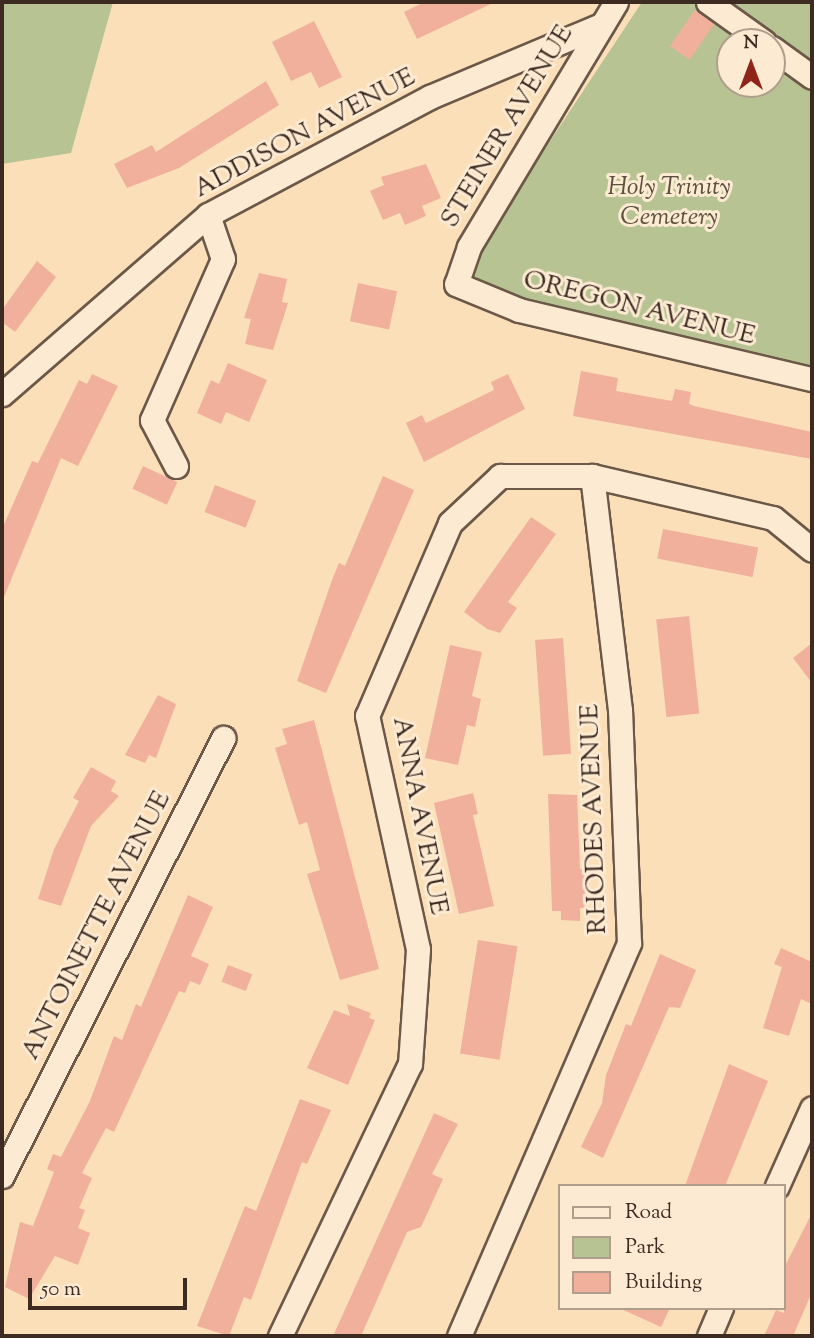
<!DOCTYPE html>
<style>
body{margin:0}
#map{position:relative;width:814px;height:1338px;overflow:hidden;background:#fbdfb9;font-family:"Sorts Mill Goudy",serif}
div>[style]{position:absolute}
[style*='--x']{left:calc(var(--x)*1px);top:calc(var(--y)*1px);width:calc(var(--w)*1px);rotate:calc(var(--a)*1deg)}
.green>*{inset:0;background:#b8c394}
.building>*{inset:0;background:#f0b09c;transform-origin:0 0}
.roads{filter:drop-shadow(2px 0 #6c5848) drop-shadow(-2px 0 #6c5848) drop-shadow(0 2px #6c5848) drop-shadow(0 -2px #6c5848)}
.minor>*{height:23px;margin:-11.5px;padding:0 11.5px;transform-origin:11.5px;border-radius:11.5px;background:#fcead2}
span{translate:-50% -50%;white-space:nowrap;text-align:center;line-height:1.15;-webkit-text-stroke:6px #fcead2;paint-order:stroke}
.street-label{font-size:26px;color:#3d2b22}
.park-label{font-size:26px;color:#5c513e;font-style:italic}
.frame{position:absolute;inset:0;border:4px solid #3d2b22;pointer-events:none}
.legend{position:absolute;left:558px;top:1184px;width:228px;height:126px;box-sizing:border-box;background:#fcead2;border:2px solid #b09e8c;margin:0;padding:9px 12px;list-style:none;font-size:21px;color:#3d2b22}
.legend li{display:flex;align-items:center;gap:14px;height:35px}
.legend b{width:35px;border:2px solid #b09e8c}
.north{position:absolute;left:716px;top:28px;width:70px;height:70px;box-sizing:border-box;background:#fcead2;border:2px solid #b09e8c;border-radius:50%;rotate:0deg;font-size:19px;font-weight:700;line-height:28px;text-align:center;color:#3d2b22}
.north::after{content:'';display:block;margin:auto;width:24px;height:32px;background:#8f2418;clip-path:polygon(50% 0,100% 100%,50% 72%,0 100%)}
.scale{position:absolute;left:28px;top:1278px;width:159px;height:32px;box-sizing:border-box;border:4px solid #3d2b22;border-top:0;padding-left:9px;font-size:21px;line-height:24px;white-space:nowrap;color:#3d2b22;-webkit-text-stroke:5px #fcead2;paint-order:stroke}
</style>
<div id="map">
<div class="green">
<i style="clip-path:polygon(2px 2px,113px 2px,71px 153px,2px 164px)"></i>
<i style="clip-path:polygon(evenodd,642px 2px,812px 2px,812px 369px,494px 303px,469px 278px,476px 253px,642px 2px,730px 42px,772px 42px,772px 84px,730px 84px,730px 42px)"></i>
</div>
<div class="building">
<i style="clip-path:polygon(424px 2px,495px 2px,417px 39px,404px 12px)"></i>
<i style="left:695px;top:10px;width:24px;height:44px;rotate:35deg"></i>
<i style="clip-path:polygon(314px 21px,342px 77px,319px 88px,311px 72px,291px 81px,272px 42px)"></i>
<i style="clip-path:polygon(266px 81px,279px 105px,179px 168px,127px 188px,114px 164px,152px 145px,156px 152px)"></i>
<i style="clip-path:polygon(426px 164px,441px 198px,422px 206px,426px 216px,405px 225px,400px 213px,383px 220px,370px 191px,384px 185px,381px 177px)"></i>
<i style="clip-path:polygon(37px 261px,56px 277px,15px 332px,2px 322px,2px 310px)"></i>
<i style="clip-path:polygon(259px 273px,287px 279px,282px 302px,288px 303px,273px 350px,245px 344px,251px 319px,244px 318px)"></i>
<i style="left:358px;top:283px;width:40px;height:39px;rotate:12deg"></i>
<i style="clip-path:polygon(228px 363px,267px 380px,249px 422px,226px 412px,221px 424px,197px 413px,211px 380px,219px 384px)"></i>
<i style="clip-path:polygon(581px 371px,618px 378px,616px 391px,672px 401px,675px 389px,691px 392px,689px 404px,694px 406px,812px 432px,812px 459px,573px 416px)"></i>
<i style="clip-path:polygon(92px 374px,118px 386px,78px 466px,61px 458px,2px 602px,2px 529px,32px 461px,38px 463px,79px 380px,87px 384px)"></i>
<i style="clip-path:polygon(508px 374px,525px 409px,424px 462px,406px 423px,422px 415px,426px 423px,494px 390px,491px 382px)"></i>
<i style="left:143px;top:466px;width:38px;height:25px;rotate:25deg"></i>
<i style="clip-path:polygon(383px 476px,414px 490px,326px 693px,297px 681px,332px 580px,339px 563px,345px 566px)"></i>
<i style="left:215px;top:485px;width:44px;height:29px;rotate:21deg"></i>
<i style="clip-path:polygon(531px 517px,556px 534px,508px 602px,517px 608px,500px 633px,487px 629px,464px 612px)"></i>
<i style="left:663px;top:529px;width:97px;height:30px;rotate:11deg"></i>
<i style="left:689px;top:616px;width:98px;height:33px;rotate:84deg"></i>
<i style="left:563px;top:638px;width:116px;height:28px;rotate:86deg"></i>
<i style="clip-path:polygon(812px 643px,812px 683px,793px 658px)"></i>
<i style="clip-path:polygon(450px 645px,482px 652px,472px 696px,481px 699px,475px 727px,467px 725px,458px 765px,425px 758px)"></i>
<i style="clip-path:polygon(158px 695px,176px 704px,156px 758px,149px 755px,145px 763px,125px 755px)"></i>
<i style="clip-path:polygon(314px 720px,379px 969px,340px 980px,307px 874px,320px 870px,307px 822px,299px 825px,275px 748px,287px 744px,282px 729px)"></i>
<i style="clip-path:polygon(91px 767px,116px 781px,111px 791px,119px 796px,91px 826px,61px 906px,38px 899px,54px 849px,79px 801px,73px 798px)"></i>
<i style="clip-path:polygon(473px 793px,478px 814px,473px 815px,494px 906px,459px 914px,434px 803px)"></i>
<i style="clip-path:polygon(548px 794px,577px 795px,580px 869px,587px 869px,586px 908px,580px 908px,580px 921px,561px 920px,561px 911px,552px 911px)"></i>
<i style="clip-path:polygon(188px 895px,213px 907px,191px 956px,209px 964px,200px 985px,190px 981px,185px 993px,179px 991px,114px 1132px,106px 1128px,82px 1173px,92px 1178px,79px 1208px,85px 1210px,78px 1228px,90px 1233px,78px 1265px,55px 1256px,29px 1299px,5px 1287px,20px 1222px,33px 1226px,54px 1172px,47px 1169px,53px 1154px,61px 1157px,90px 1101px,114px 1036px,122px 1040px,136px 1004px,141px 1007px)"></i>
<i style="left:478px;top:940px;width:40px;height:115px;rotate:9deg"></i>
<i style="clip-path:polygon(781px 948px,812px 962px,812px 1004px,801px 999px,789px 1036px,763px 1028px,782px 967px,774px 964px)"></i>
<i style="clip-path:polygon(660px 954px,696px 970px,680px 1008px,669px 1007px,603px 1158px,581px 1147px,602px 1103px,606px 1075px,626px 1024px,631px 1026px)"></i>
<i style="left:228px;top:965px;width:26px;height:18px;rotate:21deg"></i>
<i style="clip-path:polygon(347px 1004px,371px 1013px,369px 1018px,375px 1020px,348px 1085px,307px 1068px,334px 1010px,350px 1016px)"></i>
<i style="clip-path:polygon(729px 1064px,768px 1081px,725px 1186px,685px 1186px)"></i>
<i style="clip-path:polygon(300px 1099px,331px 1110px,307px 1164px,302px 1162px,251px 1300px,244px 1297px,229px 1336px,197px 1326px,245px 1206px,256px 1211px)"></i>
<i style="clip-path:polygon(434px 1113px,458px 1124px,432px 1174px,443px 1179px,421px 1227px,407px 1232px,361px 1336px,333px 1336px)"></i>
<i style="clip-path:polygon(812px 1213px,812px 1292px,793px 1336px,764px 1336px,776px 1310px,784px 1313px,784px 1268px)"></i>
<i style="clip-path:polygon(619px 1308px,670px 1308px,661px 1327px)"></i>
</div>
<div class="roads">
<div class="minor">
<i style="--x:616;--y:2;--w:286;--a:121"></i>
<i style="--x:469;--y:247;--w:39;--a:109"></i>
<i style="--x:456;--y:284;--w:68;--a:22.4"></i>
<i style="--x:519;--y:310;--w:301;--a:13.3"></i>
<i style="--x:708;--y:2;--w:69;--a:35.5"></i>
<i style="--x:772;--y:48;--w:49;--a:35.9"></i>
<i style="--x:2;--y:394;--w:273;--a:-41"></i>
<i style="--x:208;--y:215;--w:251;--a:-28"></i>
<i style="--x:430;--y:97;--w:186;--a:-22.8"></i>
<i style="--x:176;--y:466;--w:52;--a:-117.6"></i>
<i style="--x:152;--y:420;--w:176;--a:-66.2"></i>
<i style="--x:223;--y:259;--w:46;--a:-108.8"></i>
<i style="--x:2;--y:1176;--w:491;--a:-63.2"></i>
<i style="--x:777;--y:1186;--w:85;--a:-65.8"></i>
<i style="--x:280;--y:1336;--w:301;--a:-64.5"></i>
<i style="--x:410;--y:1064;--w:115;--a:-86"></i>
<i style="--x:418;--y:949;--w:239;--a:-102.3"></i>
<i style="--x:367;--y:716;--w:210;--a:-66.7"></i>
<i style="--x:450;--y:523;--w:69;--a:-43.2"></i>
<i style="--x:500;--y:476;--w:92;--a:0"></i>
<i style="--x:592;--y:476;--w:186;--a:13.1"></i>
<i style="--x:773;--y:518;--w:50;--a:39.4"></i>
<i style="--x:459;--y:1336;--w:428;--a:-66.6"></i>
<i style="--x:629;--y:943;--w:233;--a:-92.2"></i>
<i style="--x:620;--y:710;--w:236;--a:-96.8"></i>
<i style="--x:709;--y:1336;--w:30;--a:-67"></i>
</div>
</div>
<div class="street-label">
<span style="left:508px;top:127px;rotate:-59deg">STEINER AVENUE</span>
<span style="left:305px;top:134px;rotate:-28deg">ADDISON AVENUE</span>
<span style="left:639px;top:309px;rotate:14deg">OREGON AVENUE</span>
<span style="left:419px;top:816px;rotate:79deg">ANNA AVENUE</span>
<span style="left:595px;top:819px;rotate:-92deg">RHODES AVENUE</span>
<span style="left:97px;top:926px;rotate:-63deg">ANTOINETTE AVENUE</span>
</div>
<div class="park-label">
<span style="left:669px;top:203px">Holy Trinity<br>Cemetery</span>
</div>
<div class="frame"></div>
<ul class="legend">
<li><b style="height:9px;background:#fcead2"></b>Road</li>
<li><b style="height:19px;background:#b8c394"></b>Park</li>
<li><b style="height:19px;background:#f0b09c"></b>Building</li>
</ul>
<div class="north">N</div>
<div class="scale">50 m</div>
</div>
